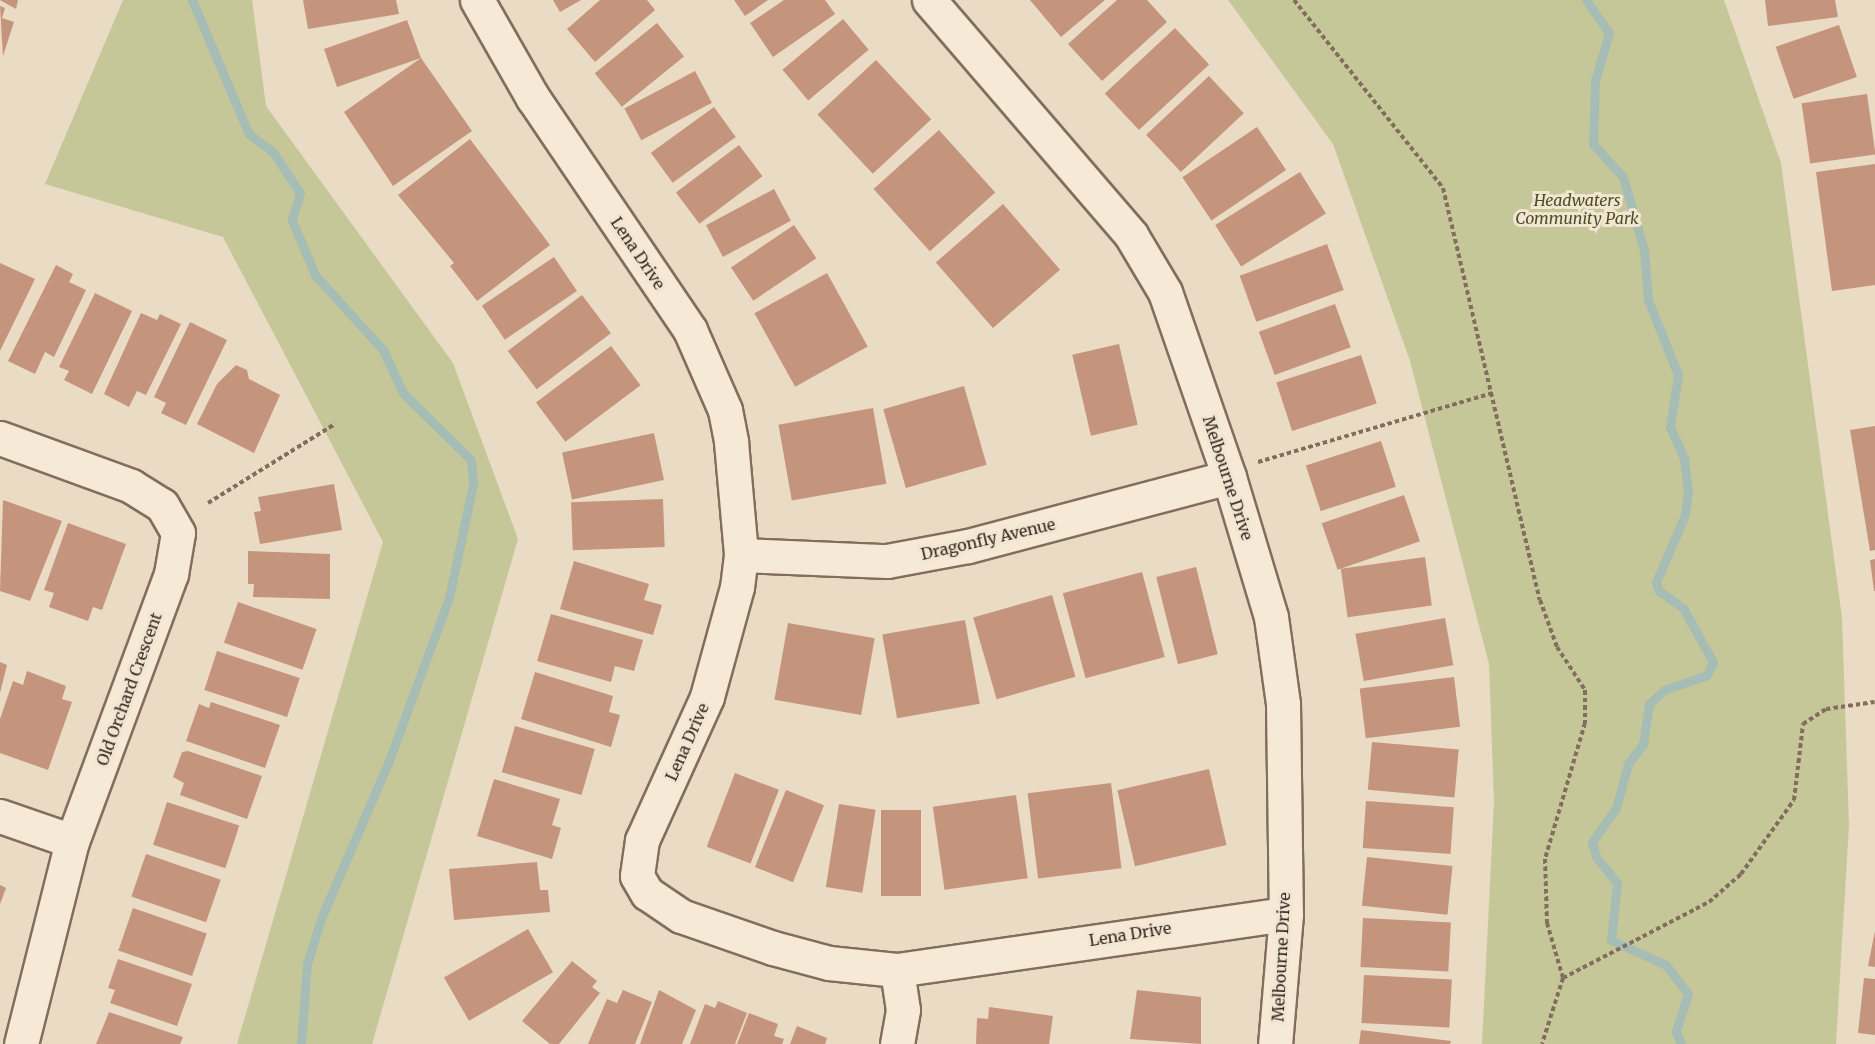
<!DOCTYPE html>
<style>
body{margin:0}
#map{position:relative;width:1875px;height:1044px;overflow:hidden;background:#eadbc4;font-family:Merriweather,serif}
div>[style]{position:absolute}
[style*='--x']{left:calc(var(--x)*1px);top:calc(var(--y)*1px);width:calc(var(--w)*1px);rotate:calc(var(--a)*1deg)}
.green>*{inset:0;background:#c6c799}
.stream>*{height:9px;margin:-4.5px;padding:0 4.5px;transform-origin:4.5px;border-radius:4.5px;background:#a5bdb4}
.building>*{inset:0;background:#c5947d;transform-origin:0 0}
.path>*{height:4px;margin-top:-2px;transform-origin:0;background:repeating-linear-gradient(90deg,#836d5c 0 4.5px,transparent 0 7.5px)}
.roads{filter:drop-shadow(2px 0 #836d5c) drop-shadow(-2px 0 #836d5c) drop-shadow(0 2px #836d5c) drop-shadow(0 -2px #836d5c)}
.minor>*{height:33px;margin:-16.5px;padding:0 16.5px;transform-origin:16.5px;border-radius:16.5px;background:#f6e9d6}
span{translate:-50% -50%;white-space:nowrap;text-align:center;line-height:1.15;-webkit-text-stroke:6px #f2e6d3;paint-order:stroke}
.park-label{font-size:16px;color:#494f27;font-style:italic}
.street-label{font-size:16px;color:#34271f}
</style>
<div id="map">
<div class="green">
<i style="clip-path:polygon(123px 0,252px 0,266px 106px,453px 363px,518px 539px,372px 1044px,237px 1044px,383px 542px,223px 237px,45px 184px)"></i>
<i style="clip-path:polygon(1228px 0,1724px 0,1781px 163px,1842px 618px,1849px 825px,1836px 1044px,1482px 1044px,1494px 802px,1489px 664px,1410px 361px,1333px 144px)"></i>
</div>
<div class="stream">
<i style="--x:192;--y:0;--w:146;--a:67"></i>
<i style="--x:249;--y:134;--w:30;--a:37"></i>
<i style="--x:273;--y:152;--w:49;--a:56.6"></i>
<i style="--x:300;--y:193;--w:28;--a:107"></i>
<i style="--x:292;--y:220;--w:60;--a:67.3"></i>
<i style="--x:315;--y:275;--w:101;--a:47.8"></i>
<i style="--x:383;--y:350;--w:47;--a:65.1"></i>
<i style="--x:403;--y:393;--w:95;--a:44.6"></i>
<i style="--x:471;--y:460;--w:24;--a:85"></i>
<i style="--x:473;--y:484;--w:116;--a:101.9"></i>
<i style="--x:449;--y:598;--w:176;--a:110.3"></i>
<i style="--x:388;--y:763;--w:167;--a:113.3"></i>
<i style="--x:322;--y:916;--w:50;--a:107.4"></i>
<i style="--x:307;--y:964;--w:80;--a:94.3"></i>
<i style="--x:1586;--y:0;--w:40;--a:55.1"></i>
<i style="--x:1609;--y:33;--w:50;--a:106.3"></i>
<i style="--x:1595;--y:81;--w:63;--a:91.8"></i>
<i style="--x:1593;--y:144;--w:45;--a:47.7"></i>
<i style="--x:1623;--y:177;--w:76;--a:74"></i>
<i style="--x:1644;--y:250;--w:50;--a:85.4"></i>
<i style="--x:1648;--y:300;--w:81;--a:68.2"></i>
<i style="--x:1678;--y:375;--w:53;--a:98.7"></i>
<i style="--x:1670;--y:427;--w:35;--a:66"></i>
<i style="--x:1684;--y:459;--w:31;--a:83"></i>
<i style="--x:1688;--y:490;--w:25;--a:97"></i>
<i style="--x:1685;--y:515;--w:73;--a:113.4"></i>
<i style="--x:1656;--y:582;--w:9;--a:72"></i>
<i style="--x:1659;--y:591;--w:29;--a:35"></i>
<i style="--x:1683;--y:608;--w:62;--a:60.9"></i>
<i style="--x:1713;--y:662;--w:14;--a:115"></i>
<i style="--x:1707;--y:675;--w:46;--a:160.8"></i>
<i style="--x:1664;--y:690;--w:21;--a:137"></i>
<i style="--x:1649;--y:704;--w:40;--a:98.5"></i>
<i style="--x:1643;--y:744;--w:25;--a:127"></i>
<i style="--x:1628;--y:764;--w:46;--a:105.3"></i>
<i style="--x:1616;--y:808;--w:42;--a:125.2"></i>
<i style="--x:1592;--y:842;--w:16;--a:75"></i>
<i style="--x:1596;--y:857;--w:33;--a:51"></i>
<i style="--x:1617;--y:883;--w:57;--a:96"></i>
<i style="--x:1611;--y:940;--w:60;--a:24.4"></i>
<i style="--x:1666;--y:965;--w:36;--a:53"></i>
<i style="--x:1688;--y:994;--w:40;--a:108"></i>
<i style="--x:1676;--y:1032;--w:13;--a:67"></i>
</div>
<div class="building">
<i style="clip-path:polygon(0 0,18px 0,16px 9px)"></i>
<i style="clip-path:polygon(303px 0,396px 0,399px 14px,308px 29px)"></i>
<i style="clip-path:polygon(553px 0,581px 0,560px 12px)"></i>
<i style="clip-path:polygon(600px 0,647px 0,655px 10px,595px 62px,567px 29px)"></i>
<i style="clip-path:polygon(734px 0,768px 0,745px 16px)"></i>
<i style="clip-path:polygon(784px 0,825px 0,835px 14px,773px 57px,750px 23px)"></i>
<i style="clip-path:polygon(1030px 0,1105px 0,1061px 37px)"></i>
<i style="clip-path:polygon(1117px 0,1147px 0,1167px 22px,1102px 81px,1068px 44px)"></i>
<i style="clip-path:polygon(1765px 0,1835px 0,1838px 17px,1768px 26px)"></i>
<i style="clip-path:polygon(0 6px,5px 8px,2px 18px,14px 22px,3px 56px)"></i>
<i style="left:843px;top:19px;width:40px;height:79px;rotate:50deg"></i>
<i style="clip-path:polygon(407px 20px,421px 58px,472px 131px,393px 186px,344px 112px,421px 58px,337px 87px,324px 49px)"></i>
<i style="left:657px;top:23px;width:43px;height:80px;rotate:51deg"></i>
<i style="left:1839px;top:25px;width:55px;height:67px;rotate:71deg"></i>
<i style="left:1175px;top:28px;width:50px;height:96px;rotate:47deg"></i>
<i style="left:876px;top:60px;width:81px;height:80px;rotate:47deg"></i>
<i style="left:695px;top:71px;width:36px;height:80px;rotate:62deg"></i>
<i style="left:1209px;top:76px;width:51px;height:86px;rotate:47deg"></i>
<i style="left:1867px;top:94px;width:61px;height:66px;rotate:82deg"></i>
<i style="left:714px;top:107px;width:37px;height:78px;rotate:54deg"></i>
<i style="left:1257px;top:127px;width:52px;height:90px;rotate:56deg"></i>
<i style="left:939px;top:130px;width:84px;height:88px;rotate:48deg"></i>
<i style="clip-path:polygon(470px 139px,550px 245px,477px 301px,450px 266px,454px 263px,398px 195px)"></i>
<i style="left:739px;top:145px;width:39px;height:79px;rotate:53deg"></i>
<i style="clip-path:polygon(1875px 164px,1875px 285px,1832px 291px,1816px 172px)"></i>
<i style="left:1300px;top:172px;width:49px;height:100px;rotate:58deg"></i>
<i style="left:774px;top:189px;width:36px;height:77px;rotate:62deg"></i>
<i style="left:1003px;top:204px;width:87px;height:89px;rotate:49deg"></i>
<i style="left:794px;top:225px;width:40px;height:76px;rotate:56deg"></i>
<i style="left:1327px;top:244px;width:49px;height:93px;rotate:70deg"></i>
<i style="left:554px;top:257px;width:41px;height:87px;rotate:56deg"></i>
<i style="clip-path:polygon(0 263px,35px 279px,0 351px)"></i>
<i style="clip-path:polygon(56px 265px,73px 274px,69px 282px,86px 290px,54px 357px,45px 352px,35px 374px,8px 361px)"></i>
<i style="left:827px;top:273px;width:84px;height:83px;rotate:61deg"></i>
<i style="clip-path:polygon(95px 293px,132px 311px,92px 394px,64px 380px,69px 371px,59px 367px)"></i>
<i style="left:582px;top:295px;width:48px;height:93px;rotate:53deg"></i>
<i style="left:1335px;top:304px;width:46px;height:81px;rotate:70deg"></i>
<i style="clip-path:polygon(141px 313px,157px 320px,160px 314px,181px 324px,146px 395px,137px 391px,129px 407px,104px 394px)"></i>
<i style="clip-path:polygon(190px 322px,227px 340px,186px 425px,161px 413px,166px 403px,154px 397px)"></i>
<i style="left:1119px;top:344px;width:83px;height:48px;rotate:77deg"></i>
<i style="left:611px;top:346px;width:49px;height:94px;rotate:53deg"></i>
<i style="left:1361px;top:355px;width:51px;height:89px;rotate:72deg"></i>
<i style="clip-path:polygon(236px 365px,247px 370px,249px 379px,280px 395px,254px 453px,197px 424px,217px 384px)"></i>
<i style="left:964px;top:386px;width:82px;height:84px;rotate:74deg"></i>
<i style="left:873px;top:408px;width:77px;height:96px;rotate:80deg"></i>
<i style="clip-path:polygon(1875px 426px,1875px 550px,1870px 551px,1850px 430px)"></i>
<i style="left:654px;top:433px;width:48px;height:94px;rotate:78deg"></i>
<i style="left:1381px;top:441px;width:48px;height:79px;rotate:72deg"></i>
<i style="clip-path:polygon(334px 484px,342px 530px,260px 544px,254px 512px,261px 511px,258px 497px)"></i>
<i style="left:1404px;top:495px;width:49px;height:87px;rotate:71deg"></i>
<i style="left:663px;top:499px;width:48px;height:92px;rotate:88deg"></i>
<i style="clip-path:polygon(3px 500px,62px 521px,30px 601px,0 591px)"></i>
<i style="clip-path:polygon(68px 523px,126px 544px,102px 610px,93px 607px,88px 621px,49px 607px,54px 593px,44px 590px)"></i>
<i style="clip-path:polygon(248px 551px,330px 554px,330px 599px,253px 597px,254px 584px,248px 584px)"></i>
<i style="left:1425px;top:557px;width:49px;height:85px;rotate:82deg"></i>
<i style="clip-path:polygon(1875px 559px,1875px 591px,1874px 591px,1870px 560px)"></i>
<i style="clip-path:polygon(574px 561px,649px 584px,644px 600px,662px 605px,653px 635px,560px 609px)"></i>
<i style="left:1196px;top:567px;width:90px;height:41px;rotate:76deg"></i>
<i style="left:1142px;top:572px;width:88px;height:82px;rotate:75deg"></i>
<i style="left:1052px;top:595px;width:85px;height:82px;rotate:74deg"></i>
<i style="left:238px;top:602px;width:83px;height:43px;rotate:19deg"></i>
<i style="clip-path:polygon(551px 614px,643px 640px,634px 671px,615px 666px,611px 682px,537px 661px)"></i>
<i style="left:1445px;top:618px;width:48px;height:91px;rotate:80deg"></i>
<i style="left:965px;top:620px;width:85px;height:84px;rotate:80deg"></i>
<i style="left:788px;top:623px;width:88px;height:78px;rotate:10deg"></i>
<i style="left:217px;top:651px;width:87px;height:41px;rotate:18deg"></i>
<i style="clip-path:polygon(0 662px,7px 665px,0 693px)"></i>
<i style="clip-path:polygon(27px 671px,66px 686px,62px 699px,72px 702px,48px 770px,0 753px,0 719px,13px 681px,23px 685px)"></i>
<i style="clip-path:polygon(535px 672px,613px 696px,609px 712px,620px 715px,611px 747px,521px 719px)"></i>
<i style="left:1454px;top:677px;width:50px;height:95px;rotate:83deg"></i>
<i style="clip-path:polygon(211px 702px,280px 725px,265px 768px,186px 741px,199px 704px,209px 708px)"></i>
<i style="left:515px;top:726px;width:83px;height:48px;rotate:16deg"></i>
<i style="left:1372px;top:742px;width:87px;height:48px;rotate:5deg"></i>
<i style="clip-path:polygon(188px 751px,262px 776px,247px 819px,180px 795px,184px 783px,173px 777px,182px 752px)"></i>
<i style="left:1209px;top:769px;width:78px;height:94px;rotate:77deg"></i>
<i style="left:735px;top:773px;width:47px;height:79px;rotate:21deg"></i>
<i style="clip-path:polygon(494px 779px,560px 799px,552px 825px,561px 828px,552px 859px,477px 836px)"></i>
<i style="left:1111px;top:783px;width:86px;height:84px;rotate:83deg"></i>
<i style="left:786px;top:790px;width:41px;height:83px;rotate:22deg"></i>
<i style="left:1016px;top:795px;width:84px;height:84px;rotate:82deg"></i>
<i style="left:1366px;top:801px;width:88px;height:47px;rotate:4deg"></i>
<i style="left:167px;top:802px;width:76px;height:45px;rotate:18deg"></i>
<i style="left:839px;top:804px;width:37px;height:84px;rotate:9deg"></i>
<i style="left:881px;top:810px;width:40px;height:86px"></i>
<i style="left:146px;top:854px;width:79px;height:45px;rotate:19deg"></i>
<i style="left:1367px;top:857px;width:86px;height:49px;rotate:6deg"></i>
<i style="clip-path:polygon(537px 862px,540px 890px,548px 890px,550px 912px,454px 920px,449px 869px)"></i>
<i style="clip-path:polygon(0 885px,6px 888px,0 904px)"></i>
<i style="left:133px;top:908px;width:78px;height:45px;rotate:19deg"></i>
<i style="left:1363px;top:918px;width:88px;height:49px;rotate:3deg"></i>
<i style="left:528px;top:929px;width:50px;height:97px;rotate:60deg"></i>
<i style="clip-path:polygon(1875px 931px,1875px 967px,1868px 966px)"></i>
<i style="clip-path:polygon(118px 959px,192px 984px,177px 1026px,110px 1003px,115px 990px,108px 988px)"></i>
<i style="clip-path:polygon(572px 961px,597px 981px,592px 987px,600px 993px,559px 1044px,550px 1044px,522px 1021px)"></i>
<i style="left:1364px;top:975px;width:88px;height:48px;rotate:3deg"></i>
<i style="clip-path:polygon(1864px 978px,1875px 979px,1875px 1035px,1858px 1033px)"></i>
<i style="clip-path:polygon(623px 990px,652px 1002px,635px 1044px,588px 1044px,607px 999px,617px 1003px)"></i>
<i style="clip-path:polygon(659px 990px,696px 1010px,682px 1044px,640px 1044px)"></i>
<i style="clip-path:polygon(1137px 990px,1201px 997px,1201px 1044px,1130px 1039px)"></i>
<i style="clip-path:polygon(718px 1001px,747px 1013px,735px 1044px,690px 1044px,705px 1004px,715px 1008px)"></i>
<i style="clip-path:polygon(989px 1007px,1053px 1016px,1049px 1044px,976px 1044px,977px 1018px,988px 1019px)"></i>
<i style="clip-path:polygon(109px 1012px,183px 1037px,180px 1044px,96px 1044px)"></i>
<i style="clip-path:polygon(749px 1013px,778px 1024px,774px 1036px,784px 1039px,782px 1044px,737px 1044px)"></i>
<i style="clip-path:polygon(797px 1026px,827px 1038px,825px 1044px,790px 1044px)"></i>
<i style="clip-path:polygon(1361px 1030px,1451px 1041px,1450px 1044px,1359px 1044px)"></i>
</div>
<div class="path">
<i style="--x:1294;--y:0;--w:240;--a:51.6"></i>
<i style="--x:1443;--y:188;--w:423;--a:76.8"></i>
<i style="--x:1540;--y:600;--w:50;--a:70.1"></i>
<i style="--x:1557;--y:647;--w:51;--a:56.9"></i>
<i style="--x:1585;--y:690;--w:33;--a:90"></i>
<i style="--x:1585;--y:723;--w:142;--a:106.4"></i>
<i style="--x:1545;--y:859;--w:64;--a:88.2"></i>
<i style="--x:1547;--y:923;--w:57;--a:73.8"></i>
<i style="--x:1563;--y:978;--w:69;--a:107.7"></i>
<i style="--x:1258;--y:462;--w:245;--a:-16.4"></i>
<i style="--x:208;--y:503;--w:150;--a:-31.9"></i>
<i style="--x:1563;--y:978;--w:165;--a:-27.5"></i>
<i style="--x:1709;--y:902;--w:43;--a:-41.2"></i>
<i style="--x:1741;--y:874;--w:91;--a:-54.4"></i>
<i style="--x:1794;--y:800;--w:77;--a:-83.2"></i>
<i style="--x:1803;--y:724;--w:27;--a:-33"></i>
<i style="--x:1826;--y:709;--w:49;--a:-8.1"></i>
</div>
<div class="roads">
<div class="minor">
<i style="--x:477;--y:0;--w:113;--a:60.3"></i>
<i style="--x:533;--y:98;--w:280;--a:55.9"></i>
<i style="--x:690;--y:330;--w:87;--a:66.4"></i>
<i style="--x:725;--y:410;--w:33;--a:79"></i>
<i style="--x:731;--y:442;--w:113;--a:84.9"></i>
<i style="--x:741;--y:555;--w:32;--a:97"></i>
<i style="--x:737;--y:587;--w:114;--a:105.3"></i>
<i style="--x:707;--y:697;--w:157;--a:114.4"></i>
<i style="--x:642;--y:840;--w:36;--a:98"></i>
<i style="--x:637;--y:876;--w:20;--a:60"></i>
<i style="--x:647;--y:893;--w:41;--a:34.1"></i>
<i style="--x:681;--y:916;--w:97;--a:19.2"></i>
<i style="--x:773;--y:948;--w:58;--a:15"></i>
<i style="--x:829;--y:963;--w:68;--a:5.9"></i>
<i style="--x:897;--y:970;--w:393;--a:-8.2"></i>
<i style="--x:929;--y:0;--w:310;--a:49.3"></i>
<i style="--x:1131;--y:235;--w:66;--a:59.2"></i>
<i style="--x:1165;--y:292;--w:196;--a:70.9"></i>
<i style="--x:1229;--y:477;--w:146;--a:73.3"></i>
<i style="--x:1271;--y:617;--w:88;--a:82.1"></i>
<i style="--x:1283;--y:704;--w:210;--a:89.2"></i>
<i style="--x:1286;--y:914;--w:130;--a:94.8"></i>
<i style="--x:0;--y:438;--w:140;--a:20.1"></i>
<i style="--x:131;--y:486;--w:36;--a:32"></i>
<i style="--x:162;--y:505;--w:32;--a:60"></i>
<i style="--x:178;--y:533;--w:42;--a:99.7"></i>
<i style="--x:171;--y:574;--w:285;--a:110.3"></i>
<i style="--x:72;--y:841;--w:209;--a:104.1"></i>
<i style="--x:741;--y:555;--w:146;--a:2.4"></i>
<i style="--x:887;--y:561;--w:82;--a:-10.5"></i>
<i style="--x:968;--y:546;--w:270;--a:-14.8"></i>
<i style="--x:0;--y:816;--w:76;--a:19.1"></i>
<i style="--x:897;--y:970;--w:40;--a:81.5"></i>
<i style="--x:903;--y:1010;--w:35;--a:100"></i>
</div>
</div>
<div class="park-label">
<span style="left:1577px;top:209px">Headwaters<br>Community Park</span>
</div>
<div class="street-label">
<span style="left:638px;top:253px;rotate:56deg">Lena Drive</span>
<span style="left:1228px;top:478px;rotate:72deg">Melbourne Drive</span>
<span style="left:988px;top:539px;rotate:-13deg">Dragonfly Avenue</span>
<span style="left:129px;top:689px;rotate:-70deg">Old Orchard Crescent</span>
<span style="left:687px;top:742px;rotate:-66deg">Lena Drive</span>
<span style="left:1130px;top:934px;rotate:-9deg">Lena Drive</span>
<span style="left:1281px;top:957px;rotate:-87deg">Melbourne Drive</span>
</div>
</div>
